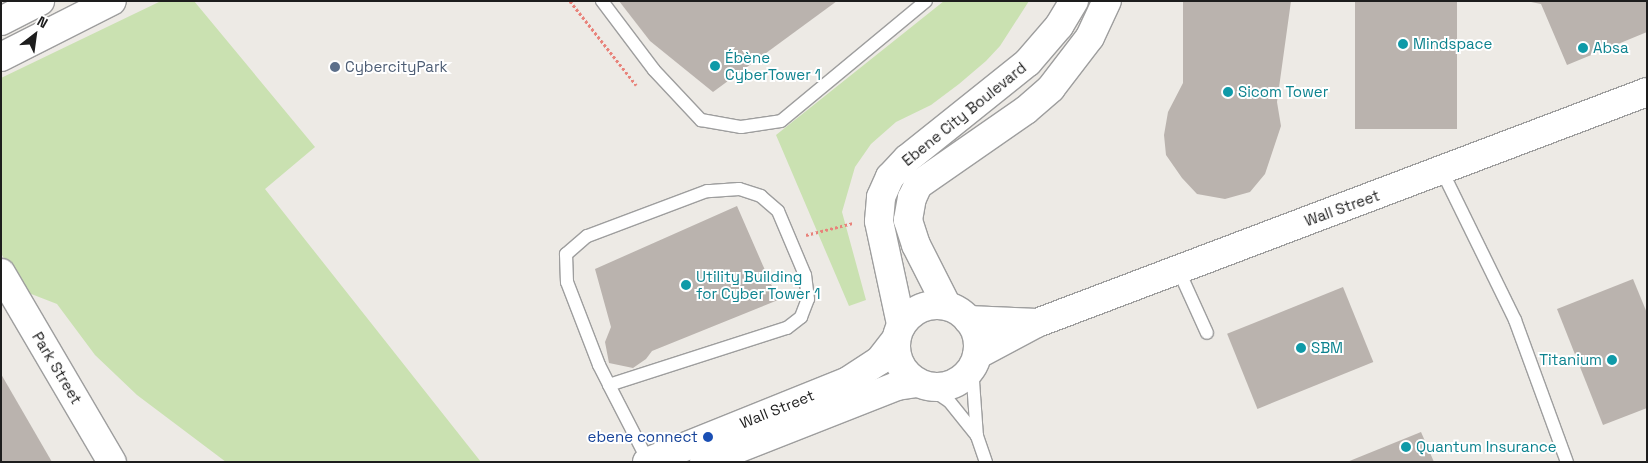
<!DOCTYPE html>
<meta charset="utf-8">
<style>
body{margin:0}
#map{position:relative;width:1648px;height:463px;overflow:hidden;background:#edeae5;font-family:"Space Grotesk",sans-serif}
div>[style]{position:absolute}
[style*='--x']{left:calc(var(--x)*1px);top:calc(var(--y)*1px);width:calc(var(--w)*1px);rotate:calc(var(--a)*1deg)}
.grass>*{inset:0;background:#cae1b1}
.building>*{inset:0;background:#bab3ae;transform-origin:0 0}
.path>*{height:3px;margin-top:-1.5px;transform-origin:0;background:repeating-linear-gradient(90deg,#e8837b 0 2.5px,transparent 0 5px)}
.roads{filter:drop-shadow(1px 0 #9e9e9e) drop-shadow(-1px 0 #9e9e9e) drop-shadow(0 1px #9e9e9e) drop-shadow(0 -1px #9e9e9e)}
.service>*{height:12px;margin:-6px;padding:0 6px;transform-origin:6px;border-radius:6px;background:#fff}
.tertiary>*{height:28px;margin:-14px;padding:0 14px;transform-origin:14px;border-radius:14px;background:#fff}
.tertiary>.ring{margin:-14px;padding:0;box-sizing:content-box;background:none;border:28px solid #fff;border-radius:50%}
.dots>*{width:14px;height:14px;translate:-50% -50%;box-sizing:border-box;border:2px solid #fff;border-radius:50%}
span{translate:-50% -50%;white-space:nowrap;text-align:center;line-height:1.15;-webkit-text-stroke:4px #fff;paint-order:stroke}
.culture-label{font-size:15px;color:#0d838f}
.left{translate:0 -50%;text-align:left}
.right{translate:-100% -50%;text-align:right}
.service-label{font-size:15px;color:#4e5e75}
.street-label{font-size:15px;color:#1d1d1d}
.transit-label{font-size:15px;color:#164399}
.frame{position:absolute;inset:0;border:2px solid #1d1d1d;pointer-events:none}
.north{position:absolute;left:10px;top:10px;width:50px;height:50px;-webkit-text-stroke:4px #fff;paint-order:stroke;rotate:30deg;font-size:14px;font-weight:700;line-height:20px;text-align:center;color:#1d1d1d}
.north::after{content:'';display:block;margin:auto;width:18px;height:22px;background:#1d1d1d;clip-path:polygon(50% 0,100% 100%,50% 72%,0 100%)}
</style>
<div id="map">
<div class="grass">
<i style="clip-path:polygon(161px 1px,194px 1px,315px 147px,265px 189px,481px 462px,226px 462px,137px 395px,95px 355px,57px 304px,21px 290px,1px 253px,1px 78px)"></i>
<i style="clip-path:polygon(944px 1px,1029px 1px,1000px 46px,986px 61px,959px 84px,931px 105px,896px 122px,871px 144px,855px 167px,842px 212px,866px 300px,849px 306px,776px 135px)"></i>
</div>
<div class="building">
<i style="clip-path:polygon(619px 1px,837px 1px,713px 92px,650px 41px)"></i>
<i style="clip-path:polygon(1183px 1px,1291px 1px,1277px 102px,1281px 126px,1265px 174px,1250px 192px,1225px 199px,1197px 194px,1182px 178px,1166px 155px,1164px 135px,1168px 112px,1183px 83px)"></i>
<i style="left:1355px;top:1px;width:102px;height:128px"></i>
<i style="clip-path:polygon(1526px 1px,1647px 1px,1647px 32px,1567px 65px,1541px 4px)"></i>
<i style="clip-path:polygon(737px 206px,778px 300px,652px 351px,646px 359px,633px 368px,609px 363px,605px 342px,611px 327px,595px 269px)"></i>
<i style="clip-path:polygon(1633px 279px,1647px 313px,1647px 408px,1603px 425px,1557px 309px)"></i>
<i style="left:1343px;top:287px;width:81px;height:125px;rotate:68deg"></i>
<i style="clip-path:polygon(1px 374px,52px 462px,1px 462px)"></i>
<i style="clip-path:polygon(1421px 432px,1434px 462px,1347px 462px)"></i>
</div>
<div class="path">
<i style="--x:570;--y:1;--w:107;--a:51.8"></i>
<i style="--x:806;--y:235;--w:49;--a:-14.3"></i>
</div>
<div class="roads">
<div class="service">
<i style="--x:602;--y:1;--w:86;--a:53"></i>
<i style="--x:654;--y:70;--w:69;--a:46.8"></i>
<i style="--x:701;--y:120;--w:41;--a:9.9"></i>
<i style="--x:741;--y:127;--w:40;--a:-8.5"></i>
<i style="--x:781;--y:121;--w:188;--a:-39.6"></i>
<i style="--x:1442;--y:171;--w:166;--a:63.9"></i>
<i style="--x:1515;--y:320;--w:151;--a:69.9"></i>
<i style="--x:1178;--y:269;--w:70;--a:65.6"></i>
<i style="--x:972;--y:367;--w:69;--a:85.9"></i>
<i style="--x:609;--y:385;--w:187;--a:-17.8"></i>
<i style="--x:787;--y:328;--w:18;--a:-38"></i>
<i style="--x:801;--y:317;--w:19;--a:-69"></i>
<i style="--x:808;--y:299;--w:24;--a:-97"></i>
<i style="--x:805;--y:275;--w:69;--a:-112.9"></i>
<i style="--x:778;--y:211;--w:23;--a:-139"></i>
<i style="--x:761;--y:196;--w:23;--a:-162"></i>
<i style="--x:739;--y:189;--w:32;--a:176"></i>
<i style="--x:707;--y:191;--w:128;--a:159.4"></i>
<i style="--x:587;--y:236;--w:28;--a:139"></i>
<i style="--x:566;--y:254;--w:28;--a:88"></i>
<i style="--x:567;--y:282;--w:89;--a:68.9"></i>
<i style="--x:599;--y:365;--w:22;--a:63"></i>
<i style="--x:609;--y:385;--w:85;--a:62.8"></i>
<i style="--x:928;--y:387;--w:25;--a:34"></i>
<i style="--x:949;--y:401;--w:45;--a:51.3"></i>
<i style="--x:977;--y:436;--w:28;--a:71"></i>
</div>
<div class="tertiary">
<i style="--x:1;--y:21;--w:44;--a:-27.1"></i>
<i style="--x:1;--y:57;--w:124;--a:-26.8"></i>
<i style="--x:1;--y:273;--w:219;--a:59.6"></i>
<i class="ring" style="left:896px;top:305px;width:54px;height:54px"></i>
<i style="--x:947;--y:306;--w:68;--a:-116.9"></i>
<i style="--x:916;--y:245;--w:26;--a:-108"></i>
<i style="--x:908;--y:220;--w:22;--a:-80"></i>
<i style="--x:912;--y:198;--w:14;--a:-65"></i>
<i style="--x:918;--y:185;--w:131;--a:-34.8"></i>
<i style="--x:1026;--y:110;--w:33;--a:-41"></i>
<i style="--x:1051;--y:88;--w:64;--a:-52.6"></i>
<i style="--x:1090;--y:37;--w:40;--a:-65"></i>
<i style="--x:968;--y:320;--w:69;--a:2.5"></i>
<i style="--x:901;--y:324;--w:105;--a:-102.1"></i>
<i style="--x:879;--y:221;--w:24;--a:-85"></i>
<i style="--x:881;--y:197;--w:22;--a:-66"></i>
<i style="--x:890;--y:177;--w:25;--a:-47"></i>
<i style="--x:907;--y:159;--w:155;--a:-38.7"></i>
<i style="--x:1028;--y:62;--w:48;--a:-49.3"></i>
<i style="--x:1059;--y:26;--w:29;--a:-59"></i>
<i style="--x:977;--y:355;--w:68;--a:-28.1"></i>
<i style="--x:1037;--y:323;--w:652;--a:-20.74"></i>
<i style="--x:647;--y:462;--w:217;--a:-21.9"></i>
<i style="--x:848;--y:381;--w:37;--a:-33"></i>
<i style="--x:879;--y:361;--w:28;--a:-52"></i>
<i style="--x:704;--y:462;--w:207;--a:-21.5"></i>
<i style="--x:897;--y:386;--w:20;--a:-9"></i>
</div>
</div>
<div class="dots">
<i style="left:1403px;top:44px;background:#0f9aa8"></i>
<i style="left:1583px;top:48px;background:#0f9aa8"></i>
<i style="left:715px;top:66px;background:#0f9aa8"></i>
<i style="left:335px;top:67px;background:#5c6f8a"></i>
<i style="left:1228px;top:92px;background:#0f9aa8"></i>
<i style="left:686px;top:285px;background:#0f9aa8"></i>
<i style="left:1301px;top:348px;background:#0f9aa8"></i>
<i style="left:1612px;top:360px;background:#0f9aa8"></i>
<i style="left:708px;top:437px;background:#1a4fb4"></i>
<i style="left:1406px;top:447px;background:#0f9aa8"></i>
</div>
<div class="culture-label">
<span class="left" style="left:1413px;top:44px">Mindspace</span>
<span class="left" style="left:1593px;top:48px">Absa</span>
<span class="left" style="left:725px;top:66px">Ébène<br>CyberTower 1</span>
<span class="left" style="left:1238px;top:92px">Sicom Tower</span>
<span class="left" style="left:696px;top:285px">Utility Building<br>for Cyber Tower 1</span>
<span class="left" style="left:1311px;top:348px">SBM</span>
<span class="right" style="left:1602px;top:360px">Titanium</span>
<span class="left" style="left:1416px;top:447px">Quantum Insurance</span>
</div>
<div class="service-label">
<span class="left" style="left:345px;top:67px">CybercityPark</span>
</div>
<div class="street-label">
<span style="left:964px;top:114px;rotate:-39deg">Ebene City Boulevard</span>
<span style="left:1342px;top:208px;rotate:-20deg">Wall Street</span>
<span style="left:57px;top:368px;rotate:59deg">Park Street</span>
<span style="left:777px;top:409px;rotate:-22deg">Wall Street</span>
</div>
<div class="transit-label">
<span class="right" style="left:698px;top:437px">ebene connect</span>
</div>
<div class="frame"></div>
<div class="north">N</div>
</div>
